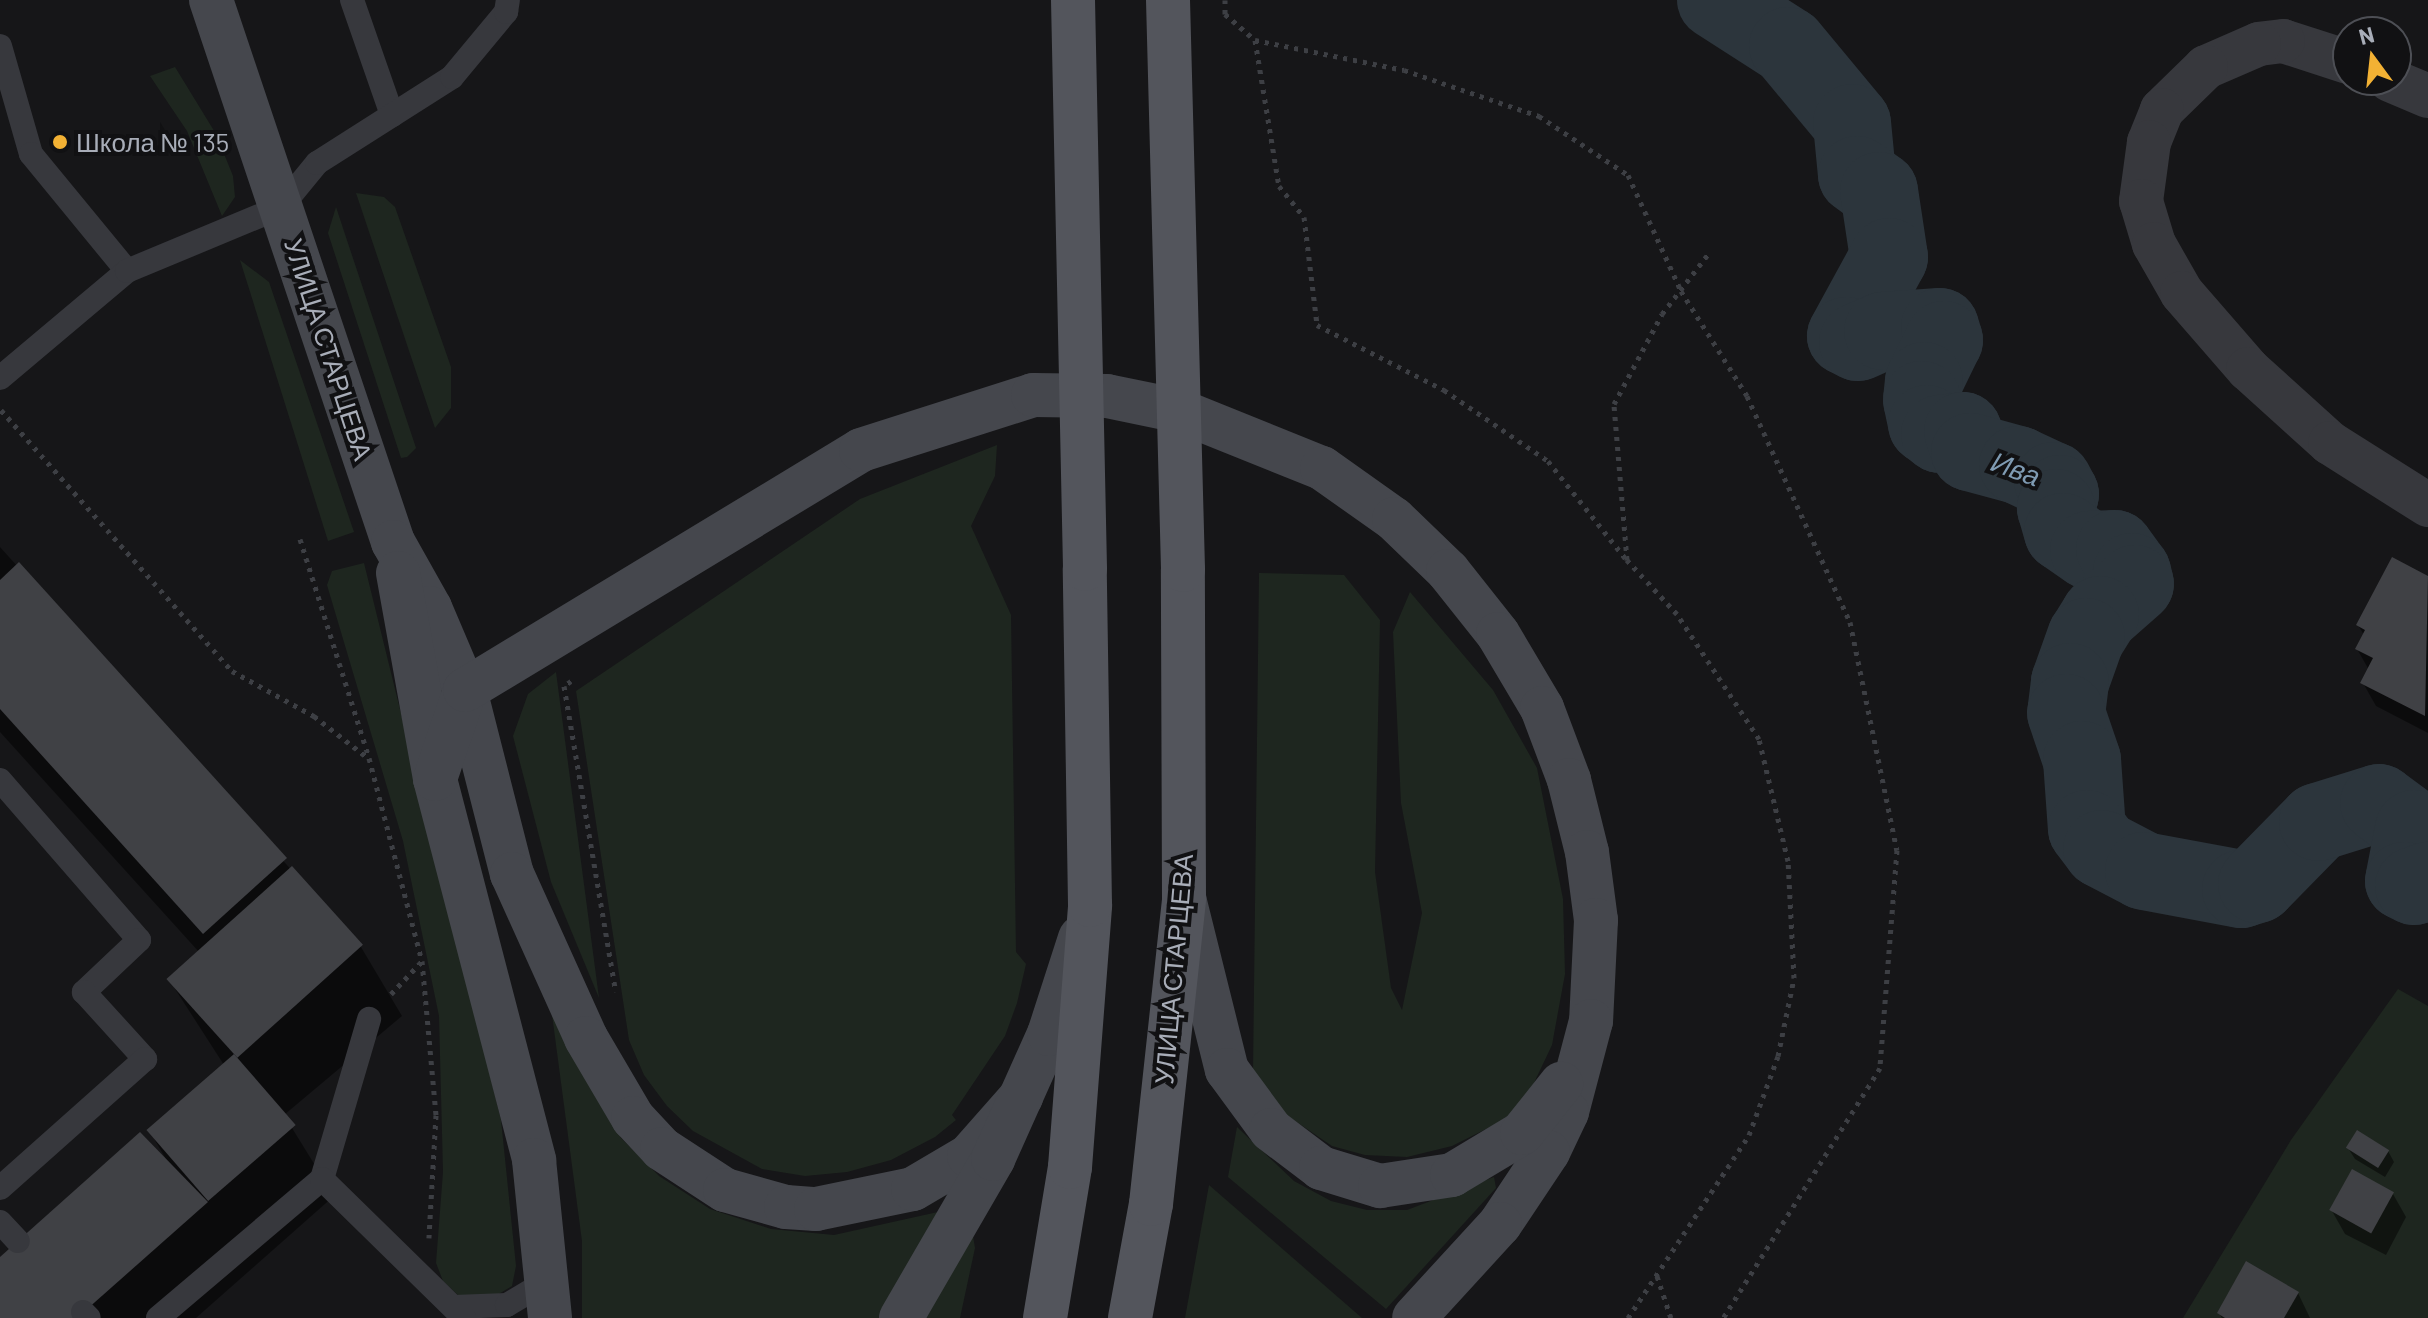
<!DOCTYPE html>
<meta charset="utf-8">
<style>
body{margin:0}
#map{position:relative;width:2428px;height:1318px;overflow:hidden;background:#161618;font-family:Barlow,sans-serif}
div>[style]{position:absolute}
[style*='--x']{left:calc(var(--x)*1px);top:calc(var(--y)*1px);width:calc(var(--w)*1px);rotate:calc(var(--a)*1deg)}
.green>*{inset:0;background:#1e261f}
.shadow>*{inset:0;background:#0007}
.river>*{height:78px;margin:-39px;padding:0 39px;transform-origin:39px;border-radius:39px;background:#2c353c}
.building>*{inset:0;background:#404145;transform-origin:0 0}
.path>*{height:5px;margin-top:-2.5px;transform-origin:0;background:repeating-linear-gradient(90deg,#3d3f44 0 4px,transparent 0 10px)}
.service>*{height:24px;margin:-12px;padding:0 12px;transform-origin:12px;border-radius:12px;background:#37383d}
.minor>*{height:44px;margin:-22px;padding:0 22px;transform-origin:22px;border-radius:22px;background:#37383d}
.secondary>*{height:44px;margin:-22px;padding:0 22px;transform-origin:22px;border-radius:22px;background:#45474d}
.primary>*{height:44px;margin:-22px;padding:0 22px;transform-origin:22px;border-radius:22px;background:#53555c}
.primary-bridge>*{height:44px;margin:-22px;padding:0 22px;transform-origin:22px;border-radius:22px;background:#53555c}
.dots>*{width:22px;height:22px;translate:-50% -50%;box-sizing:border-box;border:4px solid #111113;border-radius:50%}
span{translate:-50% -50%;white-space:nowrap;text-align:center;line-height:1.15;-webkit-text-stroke:8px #111113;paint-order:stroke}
.poi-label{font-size:26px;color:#a8adb8}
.left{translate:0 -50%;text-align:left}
.street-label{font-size:26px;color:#a8adb8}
.water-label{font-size:28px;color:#7f9bb3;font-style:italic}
.north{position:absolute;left:2332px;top:16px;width:80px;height:80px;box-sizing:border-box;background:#111113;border:2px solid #4d4f55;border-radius:50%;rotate:345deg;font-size:22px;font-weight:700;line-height:32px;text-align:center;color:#a8adb8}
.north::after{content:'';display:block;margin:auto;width:28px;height:36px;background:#f2b134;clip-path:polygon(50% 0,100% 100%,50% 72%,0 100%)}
</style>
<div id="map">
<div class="green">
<i style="clip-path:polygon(175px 67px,216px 134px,233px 176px,235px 197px,222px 216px,187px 131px,150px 76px)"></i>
<i style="clip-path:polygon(356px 193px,384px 197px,395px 207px,451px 367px,451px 408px,435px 428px)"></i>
<i style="clip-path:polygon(336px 207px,416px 448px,407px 457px,401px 458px,328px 233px)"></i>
<i style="clip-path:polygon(240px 260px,269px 282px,354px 532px,328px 541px)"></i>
<i style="clip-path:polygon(997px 445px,995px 476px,971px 526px,1011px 615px,1016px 952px,1026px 964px,1017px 1003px,1005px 1036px,952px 1115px,956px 1120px,935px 1137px,891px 1160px,847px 1172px,805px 1176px,762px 1169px,693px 1131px,667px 1106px,644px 1075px,629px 1040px,576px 691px,860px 499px)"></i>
<i style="clip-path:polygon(364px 563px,501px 1120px,516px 1266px,512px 1286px,497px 1295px,460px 1297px,443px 1281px,436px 1263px,443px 1172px,439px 1016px,403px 841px,327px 585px,332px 571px)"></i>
<i style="clip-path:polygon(1259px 573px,1344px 575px,1380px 620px,1375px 872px,1391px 988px,1402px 1010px,1422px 913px,1401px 803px,1393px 632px,1410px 592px,1493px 690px,1537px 768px,1563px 899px,1565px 974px,1552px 1045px,1533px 1085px,1506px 1119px,1452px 1146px,1407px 1157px,1365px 1155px,1332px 1146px,1282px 1112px,1253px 1072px)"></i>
<i style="clip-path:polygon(556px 672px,599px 998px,551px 882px,513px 736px,528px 694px)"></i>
<i style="clip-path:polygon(2398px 989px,2428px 1006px,2428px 1318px,2183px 1318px,2291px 1140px)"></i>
<i style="clip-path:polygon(551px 1007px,621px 1138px,659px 1176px,710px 1209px,771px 1229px,834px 1235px,947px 1210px,883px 1318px,582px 1318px,582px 1241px)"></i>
<i style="clip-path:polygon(1237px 1127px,1294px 1181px,1331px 1201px,1367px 1210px,1407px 1210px,1494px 1177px,1496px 1188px,1386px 1309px,1228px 1177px)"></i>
<i style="clip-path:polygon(1209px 1185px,1362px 1318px,1185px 1318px)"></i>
<i style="clip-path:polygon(972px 1230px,975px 1248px,960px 1318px,921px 1318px)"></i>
</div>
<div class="shadow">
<i style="clip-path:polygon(0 547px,361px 947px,402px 1016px,284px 1115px,334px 1196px,196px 1318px,0 1318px,0 1260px,167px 1161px,149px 1130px,224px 1065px,168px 978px,199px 952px,0 732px)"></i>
<i style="clip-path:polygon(2393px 560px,2428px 579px,2428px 733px,2376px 706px,2363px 683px,2369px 670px,2357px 649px,2364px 635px,2358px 625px)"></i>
<i style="clip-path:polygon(2348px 1148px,2388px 1151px,2394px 1162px,2385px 1177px,2355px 1159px)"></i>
<i style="clip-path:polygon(2393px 1194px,2406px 1217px,2386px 1255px,2345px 1234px,2332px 1211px)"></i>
<i style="clip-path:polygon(2298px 1293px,2310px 1318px,2222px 1318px,2219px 1313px)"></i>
</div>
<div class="river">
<i style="--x:1716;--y:0;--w:85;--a:32.6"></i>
<i style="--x:1788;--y:46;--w:100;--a:50.3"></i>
<i style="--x:1852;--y:123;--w:52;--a:84.5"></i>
<i style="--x:1857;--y:175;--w:27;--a:36"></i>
<i style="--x:1879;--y:191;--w:67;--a:81.4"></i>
<i style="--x:1889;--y:257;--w:90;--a:118.6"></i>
<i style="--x:1846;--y:336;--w:13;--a:27"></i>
<i style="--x:1858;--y:342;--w:27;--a:-24"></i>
<i style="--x:1883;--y:331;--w:57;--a:-4"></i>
<i style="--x:1940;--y:327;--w:14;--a:73"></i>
<i style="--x:1944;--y:340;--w:46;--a:116"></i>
<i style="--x:1924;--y:381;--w:19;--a:96"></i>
<i style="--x:1922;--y:400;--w:25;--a:78"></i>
<i style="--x:1927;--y:424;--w:16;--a:38"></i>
<i style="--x:1940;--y:434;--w:23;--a:-7"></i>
<i style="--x:1963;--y:431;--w:22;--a:72"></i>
<i style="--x:1970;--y:452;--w:50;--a:15.2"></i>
<i style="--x:2018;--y:465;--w:38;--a:25"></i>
<i style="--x:2053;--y:481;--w:15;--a:62"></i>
<i style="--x:2060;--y:494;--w:15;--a:106"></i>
<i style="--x:2056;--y:508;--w:25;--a:74"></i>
<i style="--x:2063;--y:532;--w:32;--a:35"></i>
<i style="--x:2089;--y:550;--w:26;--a:-2"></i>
<i style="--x:2115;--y:549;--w:29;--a:54"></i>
<i style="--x:2132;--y:572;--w:12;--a:76"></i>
<i style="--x:2135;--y:584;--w:47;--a:138.5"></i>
<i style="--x:2100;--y:615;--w:26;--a:122"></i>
<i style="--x:2086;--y:637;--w:48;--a:109.6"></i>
<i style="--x:2070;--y:682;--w:31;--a:97"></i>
<i style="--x:2066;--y:713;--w:50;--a:71.2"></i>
<i style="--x:2082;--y:760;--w:69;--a:85.9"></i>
<i style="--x:2087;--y:829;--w:25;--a:53"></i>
<i style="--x:2102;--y:849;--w:47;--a:27.6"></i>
<i style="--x:2144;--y:871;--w:99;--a:10.5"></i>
<i style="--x:2241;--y:889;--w:17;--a:-17"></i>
<i style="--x:2257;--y:884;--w:87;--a:-45.5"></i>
<i style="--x:2318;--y:822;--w:64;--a:-17.3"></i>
<i style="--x:2379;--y:803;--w:44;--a:36.6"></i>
<i style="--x:2414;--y:829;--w:53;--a:100.9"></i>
<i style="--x:2404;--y:881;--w:11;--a:27"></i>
<i style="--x:2414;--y:886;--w:15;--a:-20"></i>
</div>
<div class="building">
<i style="clip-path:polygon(2392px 557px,2428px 576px,2425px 716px,2360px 683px,2373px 658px,2355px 649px,2365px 630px,2356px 625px)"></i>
<i style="clip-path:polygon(19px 562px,287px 858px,203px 934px,0 709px,0 580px)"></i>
<i style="left:292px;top:866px;width:106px;height:169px;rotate:48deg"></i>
<i style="left:234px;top:1054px;width:94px;height:116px;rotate:49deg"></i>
<i style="left:2357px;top:1130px;width:38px;height:21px;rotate:32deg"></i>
<i style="clip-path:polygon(140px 1132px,208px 1202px,77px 1318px,0 1318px,0 1257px)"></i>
<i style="left:2352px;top:1169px;width:48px;height:47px;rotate:29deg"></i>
<i style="clip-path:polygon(2246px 1261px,2299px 1292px,2284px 1318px,2225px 1318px,2217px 1313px)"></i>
</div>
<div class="path">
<i style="--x:1225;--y:0;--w:14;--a:90"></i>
<i style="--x:1225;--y:14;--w:40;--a:41"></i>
<i style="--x:1255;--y:40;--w:152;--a:11.4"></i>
<i style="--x:1404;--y:70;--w:143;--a:18.8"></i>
<i style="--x:1539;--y:116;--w:107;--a:33.5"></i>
<i style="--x:1628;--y:175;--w:128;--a:65.4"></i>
<i style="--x:1681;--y:291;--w:124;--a:57.8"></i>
<i style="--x:1747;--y:396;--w:248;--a:65.5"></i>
<i style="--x:1850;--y:622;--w:233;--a:78.4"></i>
<i style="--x:1897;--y:850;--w:219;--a:94.5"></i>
<i style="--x:1880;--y:1068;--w:295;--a:122.1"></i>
<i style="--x:1255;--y:40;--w:148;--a:80.7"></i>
<i style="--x:1279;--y:186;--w:40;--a:51"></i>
<i style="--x:1304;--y:217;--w:109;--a:83.1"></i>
<i style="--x:1317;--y:325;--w:143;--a:27.1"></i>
<i style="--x:1444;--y:390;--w:126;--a:34.3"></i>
<i style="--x:1548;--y:461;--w:125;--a:51.5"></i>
<i style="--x:1;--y:410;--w:349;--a:48.5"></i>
<i style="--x:232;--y:671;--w:94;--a:28.8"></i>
<i style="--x:314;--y:716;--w:68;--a:37.9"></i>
<i style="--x:300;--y:539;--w:230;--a:72.5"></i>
<i style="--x:369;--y:758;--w:210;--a:75.4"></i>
<i style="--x:422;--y:961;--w:155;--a:84.8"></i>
<i style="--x:436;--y:1115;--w:123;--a:93.3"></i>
<i style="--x:571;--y:681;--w:9;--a:144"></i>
<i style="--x:564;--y:686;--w:310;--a:80.4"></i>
<i style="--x:391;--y:994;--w:45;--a:-46.8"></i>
<i style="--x:1657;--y:1276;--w:44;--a:71.6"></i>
<i style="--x:1628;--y:1318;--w:219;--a:-56.5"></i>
<i style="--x:1749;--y:1135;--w:84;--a:-69.8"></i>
<i style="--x:1778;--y:1056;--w:80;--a:-78.4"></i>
<i style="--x:1794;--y:978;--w:117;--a:-92.9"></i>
<i style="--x:1788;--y:861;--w:125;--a:-103.4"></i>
<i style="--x:1759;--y:739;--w:149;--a:-123.3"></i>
<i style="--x:1677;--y:614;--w:74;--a:-132.8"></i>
<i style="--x:1627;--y:560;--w:157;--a:-94.8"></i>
<i style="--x:1614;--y:404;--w:102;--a:-61.9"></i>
<i style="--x:1662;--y:314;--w:77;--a:-52.4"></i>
</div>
<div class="service">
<i style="--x:352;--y:0;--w:122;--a:70.8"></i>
<i style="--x:0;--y:46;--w:112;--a:74"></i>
<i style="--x:31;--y:154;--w:151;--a:50.6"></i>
<i style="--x:0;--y:378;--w:166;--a:-40.1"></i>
<i style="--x:127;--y:271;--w:167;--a:-22.6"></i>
<i style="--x:281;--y:207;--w:57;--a:-50.7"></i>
<i style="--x:317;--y:163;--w:160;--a:-32.5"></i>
<i style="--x:452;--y:77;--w:85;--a:-50.3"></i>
<i style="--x:506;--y:12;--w:12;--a:-81"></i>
<i style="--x:0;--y:780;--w:212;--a:49"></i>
<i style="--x:139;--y:940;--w:76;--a:136.6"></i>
<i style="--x:84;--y:992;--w:91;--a:47.7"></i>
<i style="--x:145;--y:1059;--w:194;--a:138.3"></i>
<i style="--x:322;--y:1179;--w:167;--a:-73.6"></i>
<i style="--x:0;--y:1222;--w:26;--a:47"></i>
<i style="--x:454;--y:1307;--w:53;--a:-2.2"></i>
<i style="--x:507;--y:1305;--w:49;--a:-30.8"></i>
<i style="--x:83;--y:1312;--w:8;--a:45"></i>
<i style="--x:158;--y:1318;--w:215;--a:-40.3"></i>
<i style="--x:322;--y:1179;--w:199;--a:44.4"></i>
</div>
<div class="minor">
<i style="--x:2348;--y:62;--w:68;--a:-162.1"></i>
<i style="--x:2283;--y:41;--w:24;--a:173"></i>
<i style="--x:2259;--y:44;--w:58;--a:156.5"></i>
<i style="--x:2206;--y:67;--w:62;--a:135.7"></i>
<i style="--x:2162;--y:110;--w:35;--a:112"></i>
<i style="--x:2149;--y:142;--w:60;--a:97.7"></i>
<i style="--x:2141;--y:201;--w:45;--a:73.2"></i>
<i style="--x:2154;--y:244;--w:56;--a:60.3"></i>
<i style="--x:2182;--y:293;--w:101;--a:49"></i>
<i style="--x:2248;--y:369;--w:110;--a:42.1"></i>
<i style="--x:2330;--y:443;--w:116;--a:32.3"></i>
<i style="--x:2390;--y:80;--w:41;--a:22.8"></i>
</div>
<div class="secondary">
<i style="--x:211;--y:0;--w:572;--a:71.44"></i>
<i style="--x:393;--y:542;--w:76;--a:60.7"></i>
<i style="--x:430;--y:608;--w:89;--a:66.9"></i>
<i style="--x:465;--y:690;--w:190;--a:75.7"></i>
<i style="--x:512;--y:874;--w:180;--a:65.7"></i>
<i style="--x:586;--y:1038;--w:93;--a:59.6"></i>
<i style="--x:633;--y:1118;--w:42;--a:46.9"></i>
<i style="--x:662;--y:1149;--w:75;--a:33.1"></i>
<i style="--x:725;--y:1190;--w:63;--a:15.6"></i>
<i style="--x:786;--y:1207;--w:30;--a:4"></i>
<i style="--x:816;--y:1209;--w:99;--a:-11.7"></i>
<i style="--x:913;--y:1189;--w:65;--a:-30.5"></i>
<i style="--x:969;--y:1156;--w:79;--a:-48.6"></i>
<i style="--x:398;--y:573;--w:209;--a:79.8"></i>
<i style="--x:435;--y:779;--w:394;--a:75.4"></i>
<i style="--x:534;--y:1160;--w:159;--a:84.2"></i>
<i style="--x:435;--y:779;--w:94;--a:-71.4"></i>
<i style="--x:465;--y:690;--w:463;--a:-31.2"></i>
<i style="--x:861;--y:450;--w:181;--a:-17.7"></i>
<i style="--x:1033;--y:395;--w:74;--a:0.8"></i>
<i style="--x:1107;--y:396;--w:75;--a:11.6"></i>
<i style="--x:1180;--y:411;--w:153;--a:21.9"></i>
<i style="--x:1322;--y:468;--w:88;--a:35.3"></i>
<i style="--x:1394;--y:519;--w:75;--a:43.9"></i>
<i style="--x:1448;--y:571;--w:80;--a:51.6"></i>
<i style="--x:1498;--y:634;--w:86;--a:59.3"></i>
<i style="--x:1542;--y:708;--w:77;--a:69.4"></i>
<i style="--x:1569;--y:780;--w:74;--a:76"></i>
<i style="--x:1587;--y:852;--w:69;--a:82.5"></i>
<i style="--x:1596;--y:920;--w:101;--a:92.8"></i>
<i style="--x:1591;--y:1021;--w:94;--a:104.8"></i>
<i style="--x:1567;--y:1112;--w:44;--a:115.4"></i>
<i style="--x:1548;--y:1152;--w:87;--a:123.7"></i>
<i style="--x:1500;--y:1224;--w:127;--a:132.5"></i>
<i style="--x:1185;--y:902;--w:173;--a:76"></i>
<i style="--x:1227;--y:1070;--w:74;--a:53.7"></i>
<i style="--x:1271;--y:1130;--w:63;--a:37.2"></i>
<i style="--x:1321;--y:1168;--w:62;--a:17"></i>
<i style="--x:1380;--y:1186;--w:73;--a:-8.7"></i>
<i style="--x:1452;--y:1175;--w:82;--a:-31"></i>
<i style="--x:1522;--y:1133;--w:63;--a:-51.5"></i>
<i style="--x:901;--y:1318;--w:184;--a:-59.9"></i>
<i style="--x:993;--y:1159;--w:137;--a:-65.9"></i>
<i style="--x:1049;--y:1034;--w:101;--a:-72.1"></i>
</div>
<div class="primary">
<i style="--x:1045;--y:1318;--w:153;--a:-80.6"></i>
<i style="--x:1070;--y:1167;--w:263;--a:-85.6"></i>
<i style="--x:1090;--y:905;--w:336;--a:-90.9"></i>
<i style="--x:1130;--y:1318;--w:116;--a:-79.6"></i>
<i style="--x:1151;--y:1204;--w:308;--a:-83.8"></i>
<i style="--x:1184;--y:898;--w:328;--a:-90.2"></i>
</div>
<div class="primary-bridge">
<i style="--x:1073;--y:0;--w:569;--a:88.79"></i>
<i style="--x:1168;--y:0;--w:570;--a:88.49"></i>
</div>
<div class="dots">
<i style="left:60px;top:142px;background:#f2b134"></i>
</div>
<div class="poi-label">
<span class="left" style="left:76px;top:142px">Школа № 135</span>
</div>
<div class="street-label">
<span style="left:329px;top:349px;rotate:72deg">УЛИЦА СТАРЦЕВА</span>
<span style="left:1173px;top:969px;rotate:-85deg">УЛИЦА СТАРЦЕВА</span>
</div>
<div class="water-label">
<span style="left:2016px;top:468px;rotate:20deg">Ива</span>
</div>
<div class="north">N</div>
</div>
